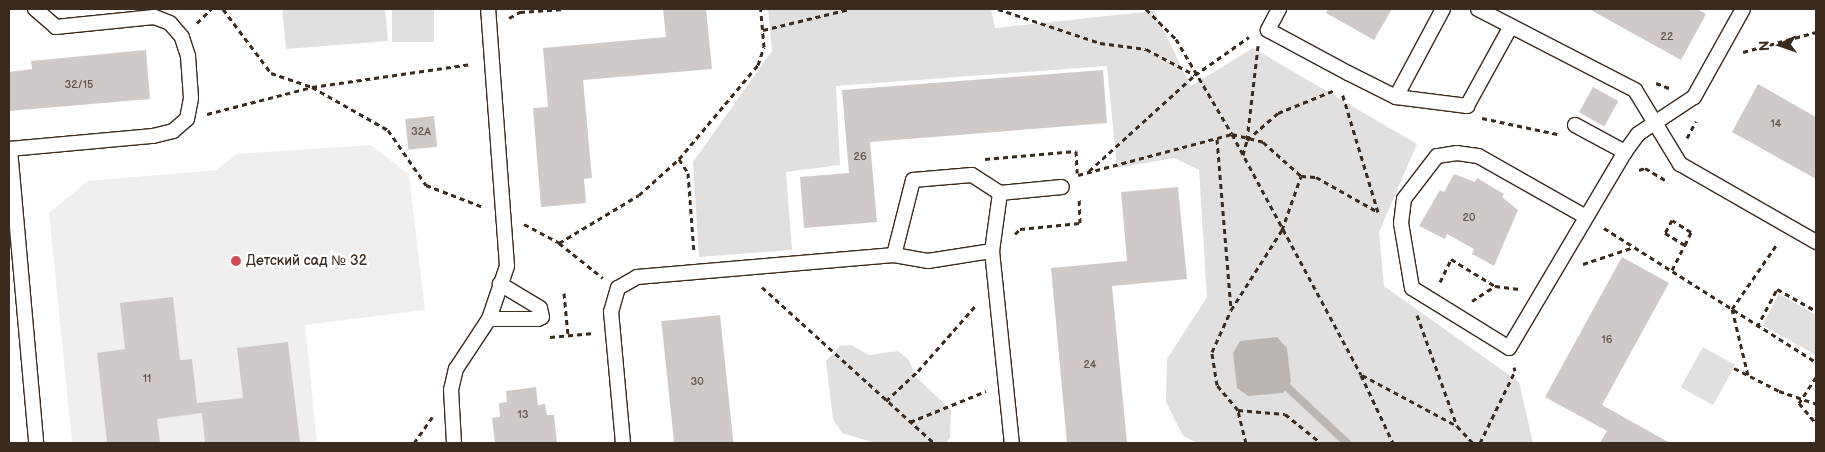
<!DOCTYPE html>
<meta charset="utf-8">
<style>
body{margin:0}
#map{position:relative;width:1825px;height:452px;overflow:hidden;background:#fff;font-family:"Balsamiq Sans",sans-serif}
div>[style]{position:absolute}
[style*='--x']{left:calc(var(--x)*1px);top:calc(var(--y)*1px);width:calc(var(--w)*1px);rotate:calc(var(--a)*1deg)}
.built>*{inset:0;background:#f1efee}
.green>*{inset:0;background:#e2e0de;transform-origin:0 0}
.water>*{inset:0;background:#bcb6b3}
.stream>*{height:8px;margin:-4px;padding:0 4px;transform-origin:4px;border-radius:4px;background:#bcb6b3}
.building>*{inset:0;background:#cfcac7;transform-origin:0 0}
.path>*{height:3px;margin-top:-1.5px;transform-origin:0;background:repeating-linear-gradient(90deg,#3b2a1e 0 5px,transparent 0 9px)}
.roads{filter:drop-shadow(1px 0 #3b2a1e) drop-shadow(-1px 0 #3b2a1e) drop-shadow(0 1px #3b2a1e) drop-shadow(0 -1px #3b2a1e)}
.service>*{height:14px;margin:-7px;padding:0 7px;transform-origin:7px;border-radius:7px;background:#fff}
.dots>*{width:14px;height:14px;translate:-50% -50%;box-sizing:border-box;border:2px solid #fff;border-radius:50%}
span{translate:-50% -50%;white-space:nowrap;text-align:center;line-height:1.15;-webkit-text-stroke:5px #fff;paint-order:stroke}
.number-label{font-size:11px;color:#605248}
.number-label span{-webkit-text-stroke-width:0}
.poi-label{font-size:14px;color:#3b2a1e}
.left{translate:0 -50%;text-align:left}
.frame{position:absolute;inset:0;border:10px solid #3b2a1e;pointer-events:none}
.north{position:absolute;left:1755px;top:20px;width:50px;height:50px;-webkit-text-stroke:4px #fff;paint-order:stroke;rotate:267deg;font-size:14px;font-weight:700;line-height:20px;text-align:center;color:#3b2a1e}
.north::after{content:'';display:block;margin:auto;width:18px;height:22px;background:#3b2a1e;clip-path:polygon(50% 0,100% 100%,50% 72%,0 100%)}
</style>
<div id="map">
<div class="built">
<i style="clip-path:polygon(371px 145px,409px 175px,425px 310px,305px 325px,317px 443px,72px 443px,49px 213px,88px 181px,216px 170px,237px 154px)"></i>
</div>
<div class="green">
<i style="clip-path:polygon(282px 9px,385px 9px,388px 41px,286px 49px)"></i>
<i style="left:392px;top:9px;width:42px;height:33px"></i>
<i style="clip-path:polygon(768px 9px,991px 9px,995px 28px,1154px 11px,1191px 86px,1253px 48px,1417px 144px,1379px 232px,1384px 286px,1519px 382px,1533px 443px,1198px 443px,1183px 436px,1166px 402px,1167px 359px,1207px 297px,1199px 170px,1174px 158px,1117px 168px,1107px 66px,836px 86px,840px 165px,786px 172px,792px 250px,699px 257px,693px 162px,772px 51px)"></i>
<i style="clip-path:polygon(1779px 294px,1816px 315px,1816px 355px,1762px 325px)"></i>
<i style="clip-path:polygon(851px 345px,869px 355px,898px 351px,909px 360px,915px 376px,951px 410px,950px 438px,946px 443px,875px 443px,842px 433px,833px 419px,826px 361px,840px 346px)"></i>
<i style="left:1703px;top:347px;width:37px;height:46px;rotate:29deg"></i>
</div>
<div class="water">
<i style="clip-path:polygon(1277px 337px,1287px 348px,1291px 382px,1283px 393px,1248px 396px,1237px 388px,1233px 353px,1240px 341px)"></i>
</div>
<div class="stream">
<i style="--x:1287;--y:387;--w:82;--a:43"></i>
</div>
<div class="building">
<i style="clip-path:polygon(663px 9px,706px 9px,712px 69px,583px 80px,592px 178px,584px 179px,586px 203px,541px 207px,533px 108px,548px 107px,543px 48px,666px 37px)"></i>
<i style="clip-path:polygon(1328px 9px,1392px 9px,1374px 40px,1326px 13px)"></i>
<i style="clip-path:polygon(1589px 9px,1697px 9px,1706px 14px,1681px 60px)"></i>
<i style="clip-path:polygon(146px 50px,150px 99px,9px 111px,9px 72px,32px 69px,31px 61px)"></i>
<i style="clip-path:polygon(1103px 70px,1107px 123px,870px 142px,877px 222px,804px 228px,800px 177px,849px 173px,842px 90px)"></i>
<i style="clip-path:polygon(1758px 84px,1816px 117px,1816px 179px,1732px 132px)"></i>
<i style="left:1593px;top:87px;width:29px;height:29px;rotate:29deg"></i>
<i style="left:434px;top:116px;width:31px;height:29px;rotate:84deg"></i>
<i style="clip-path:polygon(1454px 174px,1475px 182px,1477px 178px,1504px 194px,1502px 197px,1518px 210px,1494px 266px,1472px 254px,1474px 249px,1447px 234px,1445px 239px,1419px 226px,1440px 190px,1444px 192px)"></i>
<i style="clip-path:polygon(1178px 187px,1187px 279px,1112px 286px,1127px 443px,1067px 443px,1051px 268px,1127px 261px,1121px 192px)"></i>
<i style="clip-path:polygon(1622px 257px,1669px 283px,1602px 405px,1670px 443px,1600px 443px,1607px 431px,1545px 397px)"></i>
<i style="clip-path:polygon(173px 297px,180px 360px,192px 359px,197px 403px,243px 398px,237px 348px,288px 342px,300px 443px,205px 443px,202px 413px,157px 419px,160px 443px,107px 443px,97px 353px,125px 349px,120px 303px)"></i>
<i style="left:720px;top:315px;width:129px;height:59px;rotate:84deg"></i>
<i style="clip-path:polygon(536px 387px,538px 405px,545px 404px,547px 415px,554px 415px,557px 443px,495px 443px,492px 418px,500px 417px,499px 403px,507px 402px,506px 391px)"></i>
</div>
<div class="path">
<i style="--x:223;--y:9;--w:80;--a:53.1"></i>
<i style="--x:271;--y:73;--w:43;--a:18.9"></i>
<i style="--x:312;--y:87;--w:87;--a:29.5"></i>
<i style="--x:388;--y:130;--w:67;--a:55.4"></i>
<i style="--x:426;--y:185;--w:61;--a:21.1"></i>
<i style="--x:998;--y:9;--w:108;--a:18.4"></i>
<i style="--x:1100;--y:43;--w:46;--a:7.4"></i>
<i style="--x:1146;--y:49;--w:55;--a:28"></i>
<i style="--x:1146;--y:9;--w:42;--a:45"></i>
<i style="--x:1176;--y:39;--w:110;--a:59.5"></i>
<i style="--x:1232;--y:134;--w:273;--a:61.8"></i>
<i style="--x:1361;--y:375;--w:75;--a:64.8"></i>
<i style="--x:509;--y:18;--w:13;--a:-29"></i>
<i style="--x:520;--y:12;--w:44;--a:-3.9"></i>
<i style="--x:197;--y:23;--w:20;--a:-45"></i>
<i style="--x:763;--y:30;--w:89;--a:-13.6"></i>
<i style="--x:1743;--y:52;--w:76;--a:-15.3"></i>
<i style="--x:1656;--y:83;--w:14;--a:21"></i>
<i style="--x:207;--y:114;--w:108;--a:-14.4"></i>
<i style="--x:312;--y:87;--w:161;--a:-8.2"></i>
<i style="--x:1482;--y:118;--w:77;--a:12"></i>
<i style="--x:1687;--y:138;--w:19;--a:-62"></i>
<i style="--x:1217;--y:139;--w:171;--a:85.3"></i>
<i style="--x:1247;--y:140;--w:95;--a:-83.3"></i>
<i style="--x:1243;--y:155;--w:16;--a:-75"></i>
<i style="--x:1247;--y:140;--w:41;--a:-41.1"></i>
<i style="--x:1278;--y:113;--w:61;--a:-22"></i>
<i style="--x:679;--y:159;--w:17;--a:57"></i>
<i style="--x:688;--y:173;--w:79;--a:85.7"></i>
<i style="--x:985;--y:159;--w:91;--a:-5"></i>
<i style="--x:1076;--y:151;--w:22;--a:87"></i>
<i style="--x:1639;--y:170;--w:6;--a:-18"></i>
<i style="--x:1645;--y:168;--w:27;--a:31"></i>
<i style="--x:1089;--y:171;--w:143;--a:-42.2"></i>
<i style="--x:1195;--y:75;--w:66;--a:-35.1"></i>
<i style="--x:1078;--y:175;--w:159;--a:-14.9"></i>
<i style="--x:1232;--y:134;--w:32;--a:14"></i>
<i style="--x:1263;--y:142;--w:51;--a:41.8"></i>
<i style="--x:1301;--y:176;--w:15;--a:4"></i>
<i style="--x:1316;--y:177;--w:71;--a:29.4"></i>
<i style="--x:1378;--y:212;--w:124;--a:-106.8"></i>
<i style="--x:524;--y:224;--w:40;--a:28"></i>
<i style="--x:559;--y:243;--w:56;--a:38.5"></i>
<i style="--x:1604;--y:228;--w:251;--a:32.3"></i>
<i style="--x:1015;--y:234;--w:7;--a:-45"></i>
<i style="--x:1020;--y:229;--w:60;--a:-5.7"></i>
<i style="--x:1080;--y:223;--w:24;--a:-92"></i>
<i style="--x:559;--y:243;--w:93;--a:-31"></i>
<i style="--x:639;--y:195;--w:54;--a:-42"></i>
<i style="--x:679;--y:159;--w:123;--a:-50"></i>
<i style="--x:758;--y:65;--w:19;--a:-72"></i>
<i style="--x:764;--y:47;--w:38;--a:-95"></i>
<i style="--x:1583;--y:264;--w:54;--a:-18.4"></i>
<i style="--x:1672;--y:270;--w:28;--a:-63"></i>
<i style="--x:1685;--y:245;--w:14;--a:-65"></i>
<i style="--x:1691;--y:232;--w:22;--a:-148"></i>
<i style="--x:1672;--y:220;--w:15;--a:118"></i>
<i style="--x:1665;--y:233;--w:23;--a:31"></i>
<i style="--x:1440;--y:282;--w:25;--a:-64"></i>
<i style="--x:1451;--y:259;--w:52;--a:31.5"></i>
<i style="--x:762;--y:287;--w:232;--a:42.2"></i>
<i style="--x:564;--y:293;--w:42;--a:84.6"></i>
<i style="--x:1472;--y:301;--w:27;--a:-33"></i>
<i style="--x:1495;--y:286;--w:26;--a:7"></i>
<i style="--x:1417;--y:315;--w:118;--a:70.2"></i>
<i style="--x:1457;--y:426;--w:23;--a:47"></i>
<i style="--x:1757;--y:327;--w:43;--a:-62.2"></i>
<i style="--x:1777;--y:289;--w:45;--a:29.4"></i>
<i style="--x:550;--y:337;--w:44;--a:-5.2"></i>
<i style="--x:1734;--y:368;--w:51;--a:27.1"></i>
<i style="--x:1779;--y:391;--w:39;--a:19"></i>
<i style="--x:1362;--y:375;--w:108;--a:28.2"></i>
<i style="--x:1748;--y:375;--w:68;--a:-103.6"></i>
<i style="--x:1732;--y:309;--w:79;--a:-55.3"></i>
<i style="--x:1816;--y:377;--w:31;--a:123"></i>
<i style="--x:1799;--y:403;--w:26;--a:50"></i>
<i style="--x:886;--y:401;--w:44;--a:-43.2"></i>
<i style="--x:918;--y:371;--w:88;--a:-48.7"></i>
<i style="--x:1238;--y:410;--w:47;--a:4.9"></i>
<i style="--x:1285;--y:414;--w:46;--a:38.9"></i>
<i style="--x:910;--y:422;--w:82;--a:-22.2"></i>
<i style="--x:414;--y:443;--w:32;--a:-55"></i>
<i style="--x:1246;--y:443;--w:34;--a:-104"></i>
<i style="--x:1238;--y:410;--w:33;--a:-130"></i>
<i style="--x:1217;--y:385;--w:33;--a:-99"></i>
<i style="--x:1212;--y:352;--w:46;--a:-65.7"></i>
<i style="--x:1231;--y:310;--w:95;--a:-57.5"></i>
<i style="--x:1282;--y:230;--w:57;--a:-70.6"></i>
<i style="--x:1480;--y:443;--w:80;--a:-64.1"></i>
<i style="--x:1515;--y:371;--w:4;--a:-104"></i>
</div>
<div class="roads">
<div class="service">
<i style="--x:1279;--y:9;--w:24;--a:118"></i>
<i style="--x:1268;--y:30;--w:91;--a:28.3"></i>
<i style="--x:1348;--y:73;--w:54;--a:26.6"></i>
<i style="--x:1396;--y:97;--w:72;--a:7.2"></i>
<i style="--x:1467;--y:106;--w:91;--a:-61.2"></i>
<i style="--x:1478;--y:9;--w:177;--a:27.3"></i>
<i style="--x:1635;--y:90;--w:87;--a:58.7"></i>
<i style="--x:1680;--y:164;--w:157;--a:29.8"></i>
<i style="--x:1396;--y:97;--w:100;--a:-61.9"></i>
<i style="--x:1575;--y:125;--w:57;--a:28.4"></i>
<i style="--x:9;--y:149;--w:145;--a:-5.2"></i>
<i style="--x:153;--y:136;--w:21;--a:-14"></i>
<i style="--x:173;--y:131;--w:18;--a:-41"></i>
<i style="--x:187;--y:119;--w:21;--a:-79"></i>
<i style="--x:191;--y:98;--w:42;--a:-94.1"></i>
<i style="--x:188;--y:56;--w:20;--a:-108"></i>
<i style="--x:182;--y:37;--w:18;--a:-131"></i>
<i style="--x:170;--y:23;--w:17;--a:-159"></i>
<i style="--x:154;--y:17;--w:99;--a:174.2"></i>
<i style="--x:56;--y:27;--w:28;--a:-139"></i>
<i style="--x:10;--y:149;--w:295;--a:84.9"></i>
<i style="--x:1586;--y:217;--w:124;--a:-150.5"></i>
<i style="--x:1478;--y:156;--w:21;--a:-172"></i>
<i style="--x:1457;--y:153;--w:20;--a:171"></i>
<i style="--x:1437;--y:156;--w:54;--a:127.5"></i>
<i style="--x:1404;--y:199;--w:24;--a:97"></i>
<i style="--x:1401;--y:223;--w:66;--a:80.4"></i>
<i style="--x:1412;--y:288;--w:114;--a:31.7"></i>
<i style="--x:1509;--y:348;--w:228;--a:-59.4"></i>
<i style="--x:1625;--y:152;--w:22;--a:-54"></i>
<i style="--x:1638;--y:134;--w:67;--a:-33.5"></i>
<i style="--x:1694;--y:97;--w:101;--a:-60.9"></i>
<i style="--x:992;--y:251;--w:59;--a:-82.1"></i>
<i style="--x:1000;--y:193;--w:62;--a:-5.5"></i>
<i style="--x:894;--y:255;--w:77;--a:-75.8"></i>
<i style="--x:913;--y:180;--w:59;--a:-4.8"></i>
<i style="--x:972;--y:175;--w:33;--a:33"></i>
<i style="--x:489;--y:319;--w:49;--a:0"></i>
<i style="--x:538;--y:319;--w:4;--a:-27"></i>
<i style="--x:542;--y:317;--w:9;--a:-103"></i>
<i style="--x:540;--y:308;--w:47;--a:-149"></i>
<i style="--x:454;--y:443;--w:53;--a:-93.2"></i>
<i style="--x:451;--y:390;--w:22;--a:-77"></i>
<i style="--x:456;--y:369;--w:60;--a:-56.6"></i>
<i style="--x:489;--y:319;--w:56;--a:-71.2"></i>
<i style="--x:507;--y:266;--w:258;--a:-94.2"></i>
<i style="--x:623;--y:443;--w:132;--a:-95.2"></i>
<i style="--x:611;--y:312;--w:25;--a:-74"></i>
<i style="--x:618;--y:288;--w:22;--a:-30"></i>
<i style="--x:637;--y:277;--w:258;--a:-4.9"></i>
<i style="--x:894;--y:255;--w:35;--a:10"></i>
<i style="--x:928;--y:261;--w:65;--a:-8.9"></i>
<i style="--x:992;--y:251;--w:193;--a:84.1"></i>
</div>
</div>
<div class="dots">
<i style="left:236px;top:261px;background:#d1495b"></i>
</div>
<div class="number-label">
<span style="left:1667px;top:37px">22</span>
<span style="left:79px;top:85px">32/15</span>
<span style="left:1776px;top:124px">14</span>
<span style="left:421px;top:132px">32А</span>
<span style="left:860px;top:157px">26</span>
<span style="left:1469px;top:218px">20</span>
<span style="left:1607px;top:340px">16</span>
<span style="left:1090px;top:365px">24</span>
<span style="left:147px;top:379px">11</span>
<span style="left:697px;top:382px">30</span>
<span style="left:523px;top:415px">13</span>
</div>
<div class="poi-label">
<span class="left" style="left:246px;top:261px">Детский сад № 32</span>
</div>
<div class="frame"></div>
<div class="north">N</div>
</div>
